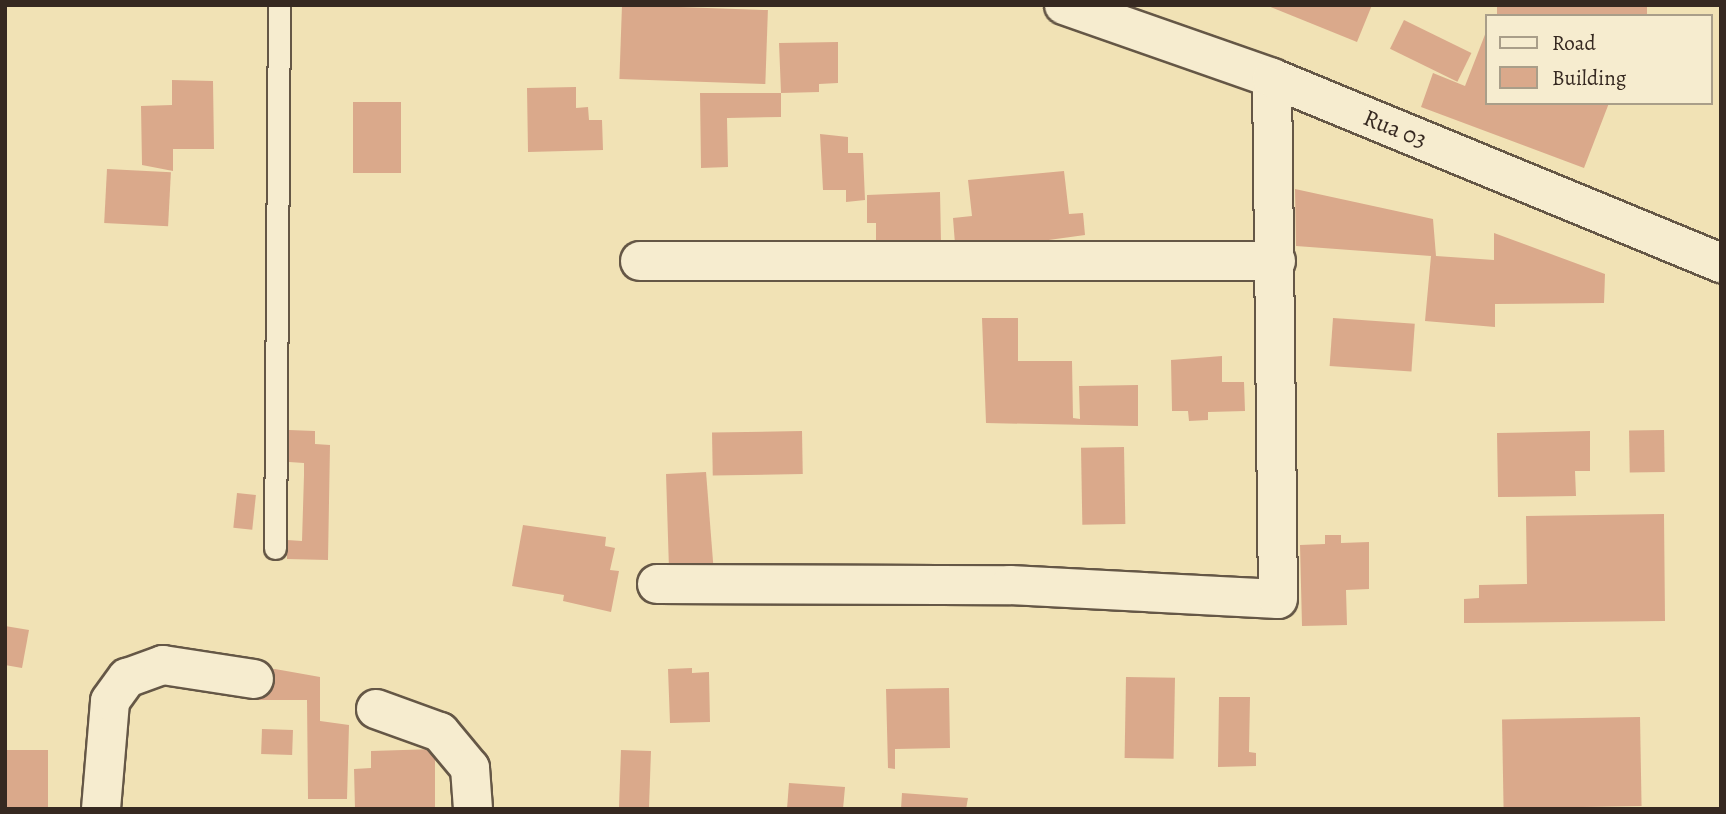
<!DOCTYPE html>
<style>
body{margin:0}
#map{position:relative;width:1726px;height:814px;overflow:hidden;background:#f1e2b5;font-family:Alegreya,serif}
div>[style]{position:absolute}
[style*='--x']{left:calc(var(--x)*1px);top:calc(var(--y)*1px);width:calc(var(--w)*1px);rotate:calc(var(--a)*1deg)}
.building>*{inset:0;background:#daa98b;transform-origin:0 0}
.roads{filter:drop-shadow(2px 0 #655746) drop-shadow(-2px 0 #655746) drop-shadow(0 2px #655746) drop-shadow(0 -2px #655746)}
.service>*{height:21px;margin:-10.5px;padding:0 10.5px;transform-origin:10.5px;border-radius:10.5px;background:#f6eccf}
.minor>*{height:38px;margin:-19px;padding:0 19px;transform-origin:19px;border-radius:19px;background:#f6eccf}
.tertiary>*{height:38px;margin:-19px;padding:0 19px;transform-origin:19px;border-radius:19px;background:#f6eccf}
span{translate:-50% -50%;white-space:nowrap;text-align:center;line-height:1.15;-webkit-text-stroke:7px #f6eccf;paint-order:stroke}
.street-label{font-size:24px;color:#362921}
.frame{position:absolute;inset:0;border:7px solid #362921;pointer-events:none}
.legend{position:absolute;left:1485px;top:14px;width:228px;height:91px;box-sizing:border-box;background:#f6eccf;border:2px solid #a99e89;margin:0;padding:9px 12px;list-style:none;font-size:21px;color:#362921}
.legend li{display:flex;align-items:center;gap:14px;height:35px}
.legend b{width:35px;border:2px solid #a99e89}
</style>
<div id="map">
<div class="building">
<i style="left:622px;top:5px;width:146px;height:74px;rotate:2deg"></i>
<i style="clip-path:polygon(1266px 5px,1372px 5px,1357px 42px)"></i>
<i style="left:1497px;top:5px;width:150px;height:12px"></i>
<i style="left:1404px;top:20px;width:75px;height:32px;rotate:26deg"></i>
<i style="clip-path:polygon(1486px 32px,1486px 103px,1609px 103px,1584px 168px,1421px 107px,1433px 73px,1465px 86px)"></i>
<i style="clip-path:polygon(838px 42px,838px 83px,819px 84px,819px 92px,781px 93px,779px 43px)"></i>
<i style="clip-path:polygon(172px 80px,213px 81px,214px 149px,173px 149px,173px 171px,142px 165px,141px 106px,172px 105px)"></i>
<i style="clip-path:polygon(576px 87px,576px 108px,588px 107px,589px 120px,602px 120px,603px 150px,528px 152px,527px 88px)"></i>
<i style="clip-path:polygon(700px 93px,781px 93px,781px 117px,727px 118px,728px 167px,701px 168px)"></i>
<i style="left:353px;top:102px;width:48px;height:71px"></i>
<i style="clip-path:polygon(820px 134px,848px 137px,848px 153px,863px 153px,865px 200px,846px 202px,846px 190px,823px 190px)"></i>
<i style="left:107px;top:169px;width:64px;height:54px;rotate:3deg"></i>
<i style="clip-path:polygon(1064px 171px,1069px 214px,1083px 213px,1085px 235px,1034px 242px,955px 244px,953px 218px,972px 216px,968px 180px)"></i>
<i style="clip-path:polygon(1295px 189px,1433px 219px,1436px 256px,1494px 260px,1494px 233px,1605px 274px,1604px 303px,1495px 304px,1495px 327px,1425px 321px,1431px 256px,1296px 246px)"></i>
<i style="clip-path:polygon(940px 192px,941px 242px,876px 243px,876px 223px,867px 223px,867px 195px)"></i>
<i style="clip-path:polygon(982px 318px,1018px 318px,1018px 361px,1072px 361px,1073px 418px,1080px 419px,1079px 386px,1138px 385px,1138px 426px,986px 423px)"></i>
<i style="left:1333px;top:318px;width:82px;height:48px;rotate:4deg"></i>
<i style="clip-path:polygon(1222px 356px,1222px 382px,1244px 382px,1245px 411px,1208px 412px,1208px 420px,1189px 421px,1188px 411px,1172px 411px,1171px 360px)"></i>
<i style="clip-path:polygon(289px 430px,315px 431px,315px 444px,330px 445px,328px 560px,287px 559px,287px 540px,302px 541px,304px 475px,304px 463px,289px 462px)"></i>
<i style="left:1664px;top:430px;width:42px;height:35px;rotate:89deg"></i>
<i style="left:802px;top:431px;width:43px;height:90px;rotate:89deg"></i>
<i style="clip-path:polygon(1590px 431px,1590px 471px,1575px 471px,1576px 496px,1498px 497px,1497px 433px)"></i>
<i style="left:1124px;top:447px;width:77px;height:43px;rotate:89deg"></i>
<i style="clip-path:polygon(706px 472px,714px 574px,669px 570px,666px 474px)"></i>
<i style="left:237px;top:493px;width:19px;height:35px;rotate:6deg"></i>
<i style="clip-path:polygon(1664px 514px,1665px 621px,1464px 623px,1464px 599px,1479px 598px,1479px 585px,1527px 584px,1526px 516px)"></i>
<i style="clip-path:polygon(523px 525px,606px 537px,605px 546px,615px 548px,610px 570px,619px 571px,611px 612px,563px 601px,564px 595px,512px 586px)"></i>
<i style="clip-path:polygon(1325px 535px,1341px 535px,1341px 543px,1369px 542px,1369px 589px,1346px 590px,1347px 625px,1302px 626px,1300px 545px,1325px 544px)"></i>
<i style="clip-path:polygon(5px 626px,29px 630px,22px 668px,5px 665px)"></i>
<i style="clip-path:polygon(692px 668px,692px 673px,709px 672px,710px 722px,670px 723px,668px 669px)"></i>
<i style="clip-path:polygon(275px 669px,320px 677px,320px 721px,349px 725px,347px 799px,308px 799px,307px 700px,253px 700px,255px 672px)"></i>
<i style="left:1126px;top:677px;width:49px;height:81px;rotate:1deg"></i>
<i style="clip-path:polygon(949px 688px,950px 748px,895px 749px,895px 769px,888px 768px,886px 689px)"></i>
<i style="clip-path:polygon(1219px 697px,1250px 697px,1249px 752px,1256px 753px,1256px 766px,1218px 767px)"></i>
<i style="left:1640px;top:717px;width:89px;height:138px;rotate:89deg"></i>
<i style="left:262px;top:729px;width:31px;height:25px;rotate:2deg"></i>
<i style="clip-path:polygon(435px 749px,435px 809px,355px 809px,354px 769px,371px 768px,371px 751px)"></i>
<i style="left:5px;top:750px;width:43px;height:59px"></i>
<i style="left:621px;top:750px;width:30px;height:59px;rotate:2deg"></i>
<i style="clip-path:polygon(789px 783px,845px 787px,843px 809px,787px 809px)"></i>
<i style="clip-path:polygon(902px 793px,968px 798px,966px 809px,901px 809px)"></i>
</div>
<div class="roads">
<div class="service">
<i style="--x:275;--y:548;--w:543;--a:-89.58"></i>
</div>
<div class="minor">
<i style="--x:640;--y:261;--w:636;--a:0"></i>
<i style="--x:657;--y:584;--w:353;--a:0.2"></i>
<i style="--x:1010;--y:585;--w:268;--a:3"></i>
<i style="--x:1278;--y:599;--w:521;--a:-90.66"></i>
<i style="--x:376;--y:709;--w:68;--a:19.8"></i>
<i style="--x:440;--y:732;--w:47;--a:50.2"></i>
<i style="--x:470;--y:768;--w:41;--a:85.8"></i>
<i style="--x:101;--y:809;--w:108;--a:-85.2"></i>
<i style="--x:110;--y:701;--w:29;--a:-54"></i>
<i style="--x:127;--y:678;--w:38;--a:-20"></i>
<i style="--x:163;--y:665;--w:92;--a:8.7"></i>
</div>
<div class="tertiary">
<i style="--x:1064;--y:5;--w:220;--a:19.3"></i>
<i style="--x:1272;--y:78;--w:486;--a:22.4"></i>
</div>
</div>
<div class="street-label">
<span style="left:1395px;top:129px;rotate:22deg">Rua 03</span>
</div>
<div class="frame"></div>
<ul class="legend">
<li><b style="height:9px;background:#f6eccf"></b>Road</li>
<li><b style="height:19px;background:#daa98b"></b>Building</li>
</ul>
</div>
